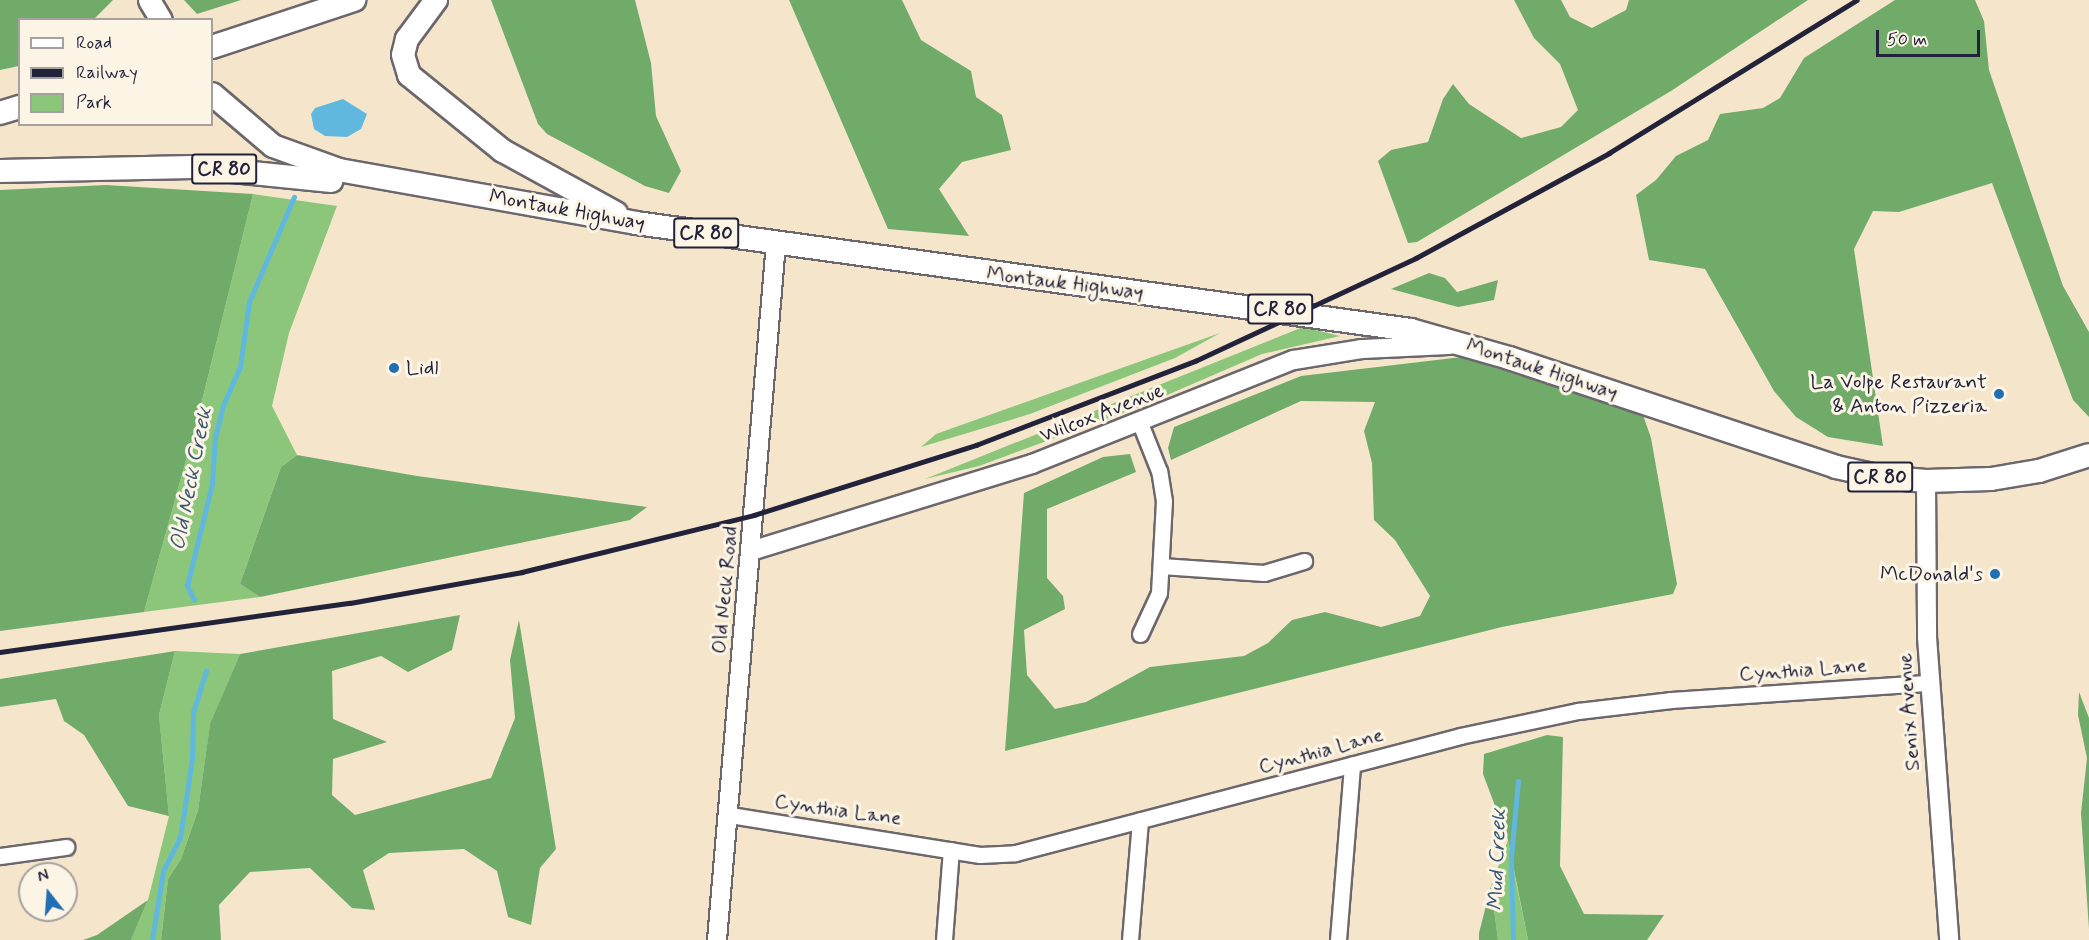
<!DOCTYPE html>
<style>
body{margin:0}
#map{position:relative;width:2089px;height:940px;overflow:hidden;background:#f5e6cb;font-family:Mynerve,sans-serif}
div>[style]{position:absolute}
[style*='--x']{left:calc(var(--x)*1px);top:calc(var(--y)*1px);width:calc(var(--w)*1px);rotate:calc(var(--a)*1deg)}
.green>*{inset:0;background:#8cc67a}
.forest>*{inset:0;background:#71ab6a}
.water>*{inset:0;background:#61b8de}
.stream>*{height:4.5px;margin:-2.25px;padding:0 2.25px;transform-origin:2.25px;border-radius:2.25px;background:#61b8de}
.roads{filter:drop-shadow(2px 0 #6c676d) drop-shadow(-2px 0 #6c676d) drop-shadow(0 2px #6c676d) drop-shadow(0 -2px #6c676d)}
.minor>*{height:15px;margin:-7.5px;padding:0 7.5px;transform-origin:7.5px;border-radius:7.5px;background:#fff}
.tertiary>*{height:18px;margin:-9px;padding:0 9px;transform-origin:9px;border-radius:9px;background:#fff}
.secondary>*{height:21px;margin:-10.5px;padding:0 10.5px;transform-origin:10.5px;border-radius:10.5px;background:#fff}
.primary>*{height:22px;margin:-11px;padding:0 11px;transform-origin:11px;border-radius:11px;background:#fff}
.rail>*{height:4.5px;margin:-2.25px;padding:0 2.25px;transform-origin:2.25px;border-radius:2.25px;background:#22223b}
.dots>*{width:16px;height:16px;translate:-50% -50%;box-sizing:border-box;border:3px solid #fcf5e5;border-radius:50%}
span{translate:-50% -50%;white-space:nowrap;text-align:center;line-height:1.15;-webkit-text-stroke:6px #fcf5e5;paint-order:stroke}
.shield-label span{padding:2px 4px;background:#fcf5e5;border:2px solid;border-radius:4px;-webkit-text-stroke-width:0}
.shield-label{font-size:20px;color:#22223b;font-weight:700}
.street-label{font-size:21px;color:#22223b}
.poi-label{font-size:21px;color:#22223b}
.left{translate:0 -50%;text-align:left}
.right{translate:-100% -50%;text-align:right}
.water-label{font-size:22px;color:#385674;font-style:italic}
.legend{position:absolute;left:18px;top:18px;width:195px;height:108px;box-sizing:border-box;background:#fcf5e5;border:2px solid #a5a1a1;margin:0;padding:8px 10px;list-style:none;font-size:18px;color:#22223b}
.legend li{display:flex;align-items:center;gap:12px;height:30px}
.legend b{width:30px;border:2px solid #a5a1a1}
.north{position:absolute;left:18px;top:862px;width:60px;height:60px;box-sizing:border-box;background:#fcf5e5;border:2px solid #a5a1a1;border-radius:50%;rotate:343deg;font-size:16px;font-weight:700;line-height:24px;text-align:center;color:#22223b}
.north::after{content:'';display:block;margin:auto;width:21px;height:27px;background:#1f6fb2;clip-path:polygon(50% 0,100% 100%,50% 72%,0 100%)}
.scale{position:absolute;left:1876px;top:30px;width:104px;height:27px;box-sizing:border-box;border:3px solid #22223b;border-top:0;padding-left:8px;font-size:18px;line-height:21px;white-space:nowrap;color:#22223b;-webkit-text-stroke:4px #fcf5e5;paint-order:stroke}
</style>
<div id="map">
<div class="green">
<i style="clip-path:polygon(253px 194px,337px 206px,289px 333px,272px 406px,297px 455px,281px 467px,240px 584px,260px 597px,144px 612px,199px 413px)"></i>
<i style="clip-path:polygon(1303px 327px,1340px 336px,1262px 354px,1144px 405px,979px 466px,925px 479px)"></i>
<i style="clip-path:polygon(1220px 333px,1175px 358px,1030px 414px,921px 447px,936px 434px)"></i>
<i style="clip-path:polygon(175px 651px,240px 654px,210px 725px,198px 810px,181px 859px,168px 879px,161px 940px,131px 940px,148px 900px,169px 816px,159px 715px)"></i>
<i style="clip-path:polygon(1508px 840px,1516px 882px,1528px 940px,1498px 940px,1491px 886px)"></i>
</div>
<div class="forest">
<i style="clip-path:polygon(0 0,113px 0,94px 19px,20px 20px,19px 66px,0 70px)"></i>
<i style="clip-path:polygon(184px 0,241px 0,197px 14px)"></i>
<i style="clip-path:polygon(491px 0,635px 0,651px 63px,656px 116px,681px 171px,669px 193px,645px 186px,547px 134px,538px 124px)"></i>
<i style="clip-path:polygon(789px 0,902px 0,921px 40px,971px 71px,976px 97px,1002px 115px,1011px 150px,962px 162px,939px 189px,969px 236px,888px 229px)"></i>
<i style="clip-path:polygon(1514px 0,1561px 0,1570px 17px,1592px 28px,1626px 10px,1629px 0,1808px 0,1671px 91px,1417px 242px,1408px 243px,1378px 161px,1391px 150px,1428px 142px,1443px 99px,1453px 84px,1469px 104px,1521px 138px,1561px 127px,1578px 110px,1560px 64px,1534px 38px)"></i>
<i style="clip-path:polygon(1895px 0,1975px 0,1984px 21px,1989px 70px,2063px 286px,2089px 332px,2089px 417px,2073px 400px,1992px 183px,1899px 212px,1873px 211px,1854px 249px,1883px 446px,1828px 437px,1796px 417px,1774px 391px,1705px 269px,1649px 260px,1636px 195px,1656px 180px,1676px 156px,1708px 140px,1720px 114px,1763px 108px,1780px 98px,1804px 58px)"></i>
<i style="clip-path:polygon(106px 185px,253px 194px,199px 413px,144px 612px,0 631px,0 190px)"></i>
<i style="clip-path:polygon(1429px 273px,1445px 278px,1457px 292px,1498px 280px,1494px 300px,1458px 307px,1391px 289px)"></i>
<i style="clip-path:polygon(1462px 357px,1643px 415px,1651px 438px,1677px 584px,1673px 594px,1502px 627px,1005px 751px,1024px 493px,1103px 457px,1130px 454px,1136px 472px,1047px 509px,1047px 578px,1063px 596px,1065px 609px,1024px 630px,1027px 675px,1055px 709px,1086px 702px,1150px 667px,1244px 656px,1268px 643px,1292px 620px,1325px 612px,1381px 627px,1420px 616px,1430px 596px,1395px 540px,1374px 520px,1372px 463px,1364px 431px,1375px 402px,1301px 401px,1171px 460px,1168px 448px,1174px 427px,1301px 376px)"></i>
<i style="clip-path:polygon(297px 455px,417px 476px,647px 507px,630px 520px,260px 597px,240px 584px,281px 467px)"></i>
<i style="clip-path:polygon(460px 615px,452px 650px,408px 672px,381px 656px,332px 671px,333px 719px,387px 742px,333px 759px,332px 795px,355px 815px,491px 778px,515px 718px,510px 660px,519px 620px,556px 849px,540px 868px,531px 925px,508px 917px,497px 871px,464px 849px,389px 853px,363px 870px,375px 910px,352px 908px,310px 868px,250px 872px,219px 905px,221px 940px,161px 940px,168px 879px,181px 859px,198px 810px,210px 724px,240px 654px)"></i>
<i style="clip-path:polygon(175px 651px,159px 715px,169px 816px,128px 806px,84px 735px,64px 721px,56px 699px,0 707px,0 679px)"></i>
<i style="clip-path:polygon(2079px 692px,2089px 718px,2089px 929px,2081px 813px,2087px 758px,2078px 715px)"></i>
<i style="clip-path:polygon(1547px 735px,1563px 737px,1560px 866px,1584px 914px,1664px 915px,1647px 940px,1528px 940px,1508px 840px,1483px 774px,1484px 754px)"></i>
<i style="clip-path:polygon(1491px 886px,1498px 940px,1479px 940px,1479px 933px)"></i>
<i style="clip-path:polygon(148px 900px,131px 940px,83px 940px,97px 935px)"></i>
</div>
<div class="water">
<i style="clip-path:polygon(343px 99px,367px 114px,361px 129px,347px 137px,325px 136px,314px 129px,311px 114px,315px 108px)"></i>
</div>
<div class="stream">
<i style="--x:194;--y:600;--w:16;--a:-117"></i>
<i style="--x:187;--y:586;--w:105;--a:-76.2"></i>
<i style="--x:212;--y:484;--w:46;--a:-86.3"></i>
<i style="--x:215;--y:438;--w:36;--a:-76"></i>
<i style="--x:224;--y:403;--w:39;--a:-66"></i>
<i style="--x:240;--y:367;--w:66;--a:-82.1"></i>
<i style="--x:249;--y:302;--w:114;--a:-66.8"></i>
<i style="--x:152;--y:940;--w:70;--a:-80.9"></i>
<i style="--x:163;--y:871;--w:37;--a:-63"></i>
<i style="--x:180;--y:838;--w:80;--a:-81.4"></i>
<i style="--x:192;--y:759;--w:46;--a:-88.8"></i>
<i style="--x:193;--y:713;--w:44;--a:-72.8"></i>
<i style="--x:1513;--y:940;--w:83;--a:-91.4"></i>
<i style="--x:1511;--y:857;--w:76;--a:-84.7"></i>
</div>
<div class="roads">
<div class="minor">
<i style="--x:1161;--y:566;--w:103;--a:3.9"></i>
<i style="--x:1264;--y:573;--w:42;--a:-16.7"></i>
<i style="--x:1140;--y:634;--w:45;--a:-65.1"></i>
<i style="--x:1159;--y:593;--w:92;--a:-86.9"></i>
<i style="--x:1164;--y:501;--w:30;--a:-99"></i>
<i style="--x:1159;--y:471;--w:52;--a:-111.6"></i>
<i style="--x:730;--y:815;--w:253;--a:9.1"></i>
<i style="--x:980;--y:855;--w:35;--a:-3"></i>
<i style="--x:1015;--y:853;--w:460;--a:-14.7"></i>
<i style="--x:1460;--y:736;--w:121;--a:-12"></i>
<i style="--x:1578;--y:711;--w:94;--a:-6.7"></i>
<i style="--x:1671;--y:700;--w:259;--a:-3.8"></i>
<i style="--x:0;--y:856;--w:67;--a:-7.8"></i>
<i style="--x:944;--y:940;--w:90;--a:-85.6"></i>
<i style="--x:1130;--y:940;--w:120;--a:-85.2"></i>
<i style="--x:1338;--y:940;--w:176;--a:-85.4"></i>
</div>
<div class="tertiary">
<i style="--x:1926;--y:481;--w:156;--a:89.6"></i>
<i style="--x:1927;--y:637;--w:304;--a:85.8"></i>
<i style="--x:751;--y:551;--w:294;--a:-17.2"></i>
<i style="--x:1032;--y:464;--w:282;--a:-21.7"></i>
<i style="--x:1294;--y:360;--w:68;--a:-9.3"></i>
<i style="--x:1361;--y:349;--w:89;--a:-2.6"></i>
<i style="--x:717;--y:940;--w:699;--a:-85.16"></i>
</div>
<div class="secondary">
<i style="--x:149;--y:0;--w:23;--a:59"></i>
</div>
<div class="primary">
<i style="--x:436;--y:0;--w:49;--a:126.6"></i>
<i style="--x:407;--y:39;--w:16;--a:104"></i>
<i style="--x:403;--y:55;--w:21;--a:73"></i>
<i style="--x:409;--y:75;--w:121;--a:39"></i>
<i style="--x:503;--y:151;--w:129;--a:28.8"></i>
<i style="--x:212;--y:47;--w:150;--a:-18.3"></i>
<i style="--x:212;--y:94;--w:80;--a:40.4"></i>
<i style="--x:273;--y:146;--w:70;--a:20"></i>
<i style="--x:339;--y:170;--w:302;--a:10.1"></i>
<i style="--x:636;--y:223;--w:782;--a:7.86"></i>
<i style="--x:1411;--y:330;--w:102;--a:15.9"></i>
<i style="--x:1509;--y:358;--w:345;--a:18.4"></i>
<i style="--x:1836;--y:467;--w:47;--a:12.3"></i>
<i style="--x:1882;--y:477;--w:44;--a:5.2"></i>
<i style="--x:1926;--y:481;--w:65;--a:-1.8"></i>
<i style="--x:1991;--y:479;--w:49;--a:-9.5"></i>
<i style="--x:2039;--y:471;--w:52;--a:-17.7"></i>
<i style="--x:0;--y:113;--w:21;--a:-17"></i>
<i style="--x:0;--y:171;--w:193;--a:-1.2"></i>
<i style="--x:193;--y:167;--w:139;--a:5.8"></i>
</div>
</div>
<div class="rail">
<i style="--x:0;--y:652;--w:353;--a:-8"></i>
<i style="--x:350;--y:603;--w:175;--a:-10.2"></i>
<i style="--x:522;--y:572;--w:239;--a:-13.8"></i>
<i style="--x:754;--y:515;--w:233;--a:-17.5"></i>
<i style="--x:976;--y:445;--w:235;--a:-21"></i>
<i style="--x:1195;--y:361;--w:244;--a:-25"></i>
<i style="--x:1416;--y:258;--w:220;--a:-28.5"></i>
<i style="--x:1609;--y:153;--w:291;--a:-31.7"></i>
</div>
<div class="dots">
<i style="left:394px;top:368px;background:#1f6fb2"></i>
<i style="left:1999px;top:394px;background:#1f6fb2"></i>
<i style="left:1995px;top:574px;background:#1f6fb2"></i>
</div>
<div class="shield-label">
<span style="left:224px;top:169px">CR 80</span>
<span style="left:706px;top:233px">CR 80</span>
<span style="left:1280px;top:309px">CR 80</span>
<span style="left:1880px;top:477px">CR 80</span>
</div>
<div class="street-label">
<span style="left:567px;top:210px;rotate:10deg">Montauk Highway</span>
<span style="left:1065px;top:283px;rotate:7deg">Montauk Highway</span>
<span style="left:1542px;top:369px;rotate:18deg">Montauk Highway</span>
<span style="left:1102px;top:413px;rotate:-21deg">Wilcox Avenue</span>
<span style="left:725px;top:590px;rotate:-85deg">Old Neck Road</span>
<span style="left:1803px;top:670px;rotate:-4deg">Cynthia Lane</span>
<span style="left:1909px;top:712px;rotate:-94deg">Senix Avenue</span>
<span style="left:1321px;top:751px;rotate:-15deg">Cynthia Lane</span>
<span style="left:838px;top:810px;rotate:8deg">Cynthia Lane</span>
</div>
<div class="poi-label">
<span class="left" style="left:406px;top:368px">Lidl</span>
<span class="right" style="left:1987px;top:394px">La Volpe Restaurant<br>&amp; Anton Pizzeria</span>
<span class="right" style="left:1983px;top:574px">McDonald's</span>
</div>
<div class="water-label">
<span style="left:192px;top:479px;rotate:-79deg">Old Neck Creek</span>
<span style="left:1498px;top:860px;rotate:-88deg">Mud Creek</span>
</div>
<ul class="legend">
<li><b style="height:8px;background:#fff"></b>Road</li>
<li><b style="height:8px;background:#22223b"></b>Railway</li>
<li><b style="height:16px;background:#8cc67a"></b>Park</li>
</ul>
<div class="north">N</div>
<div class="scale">50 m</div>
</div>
